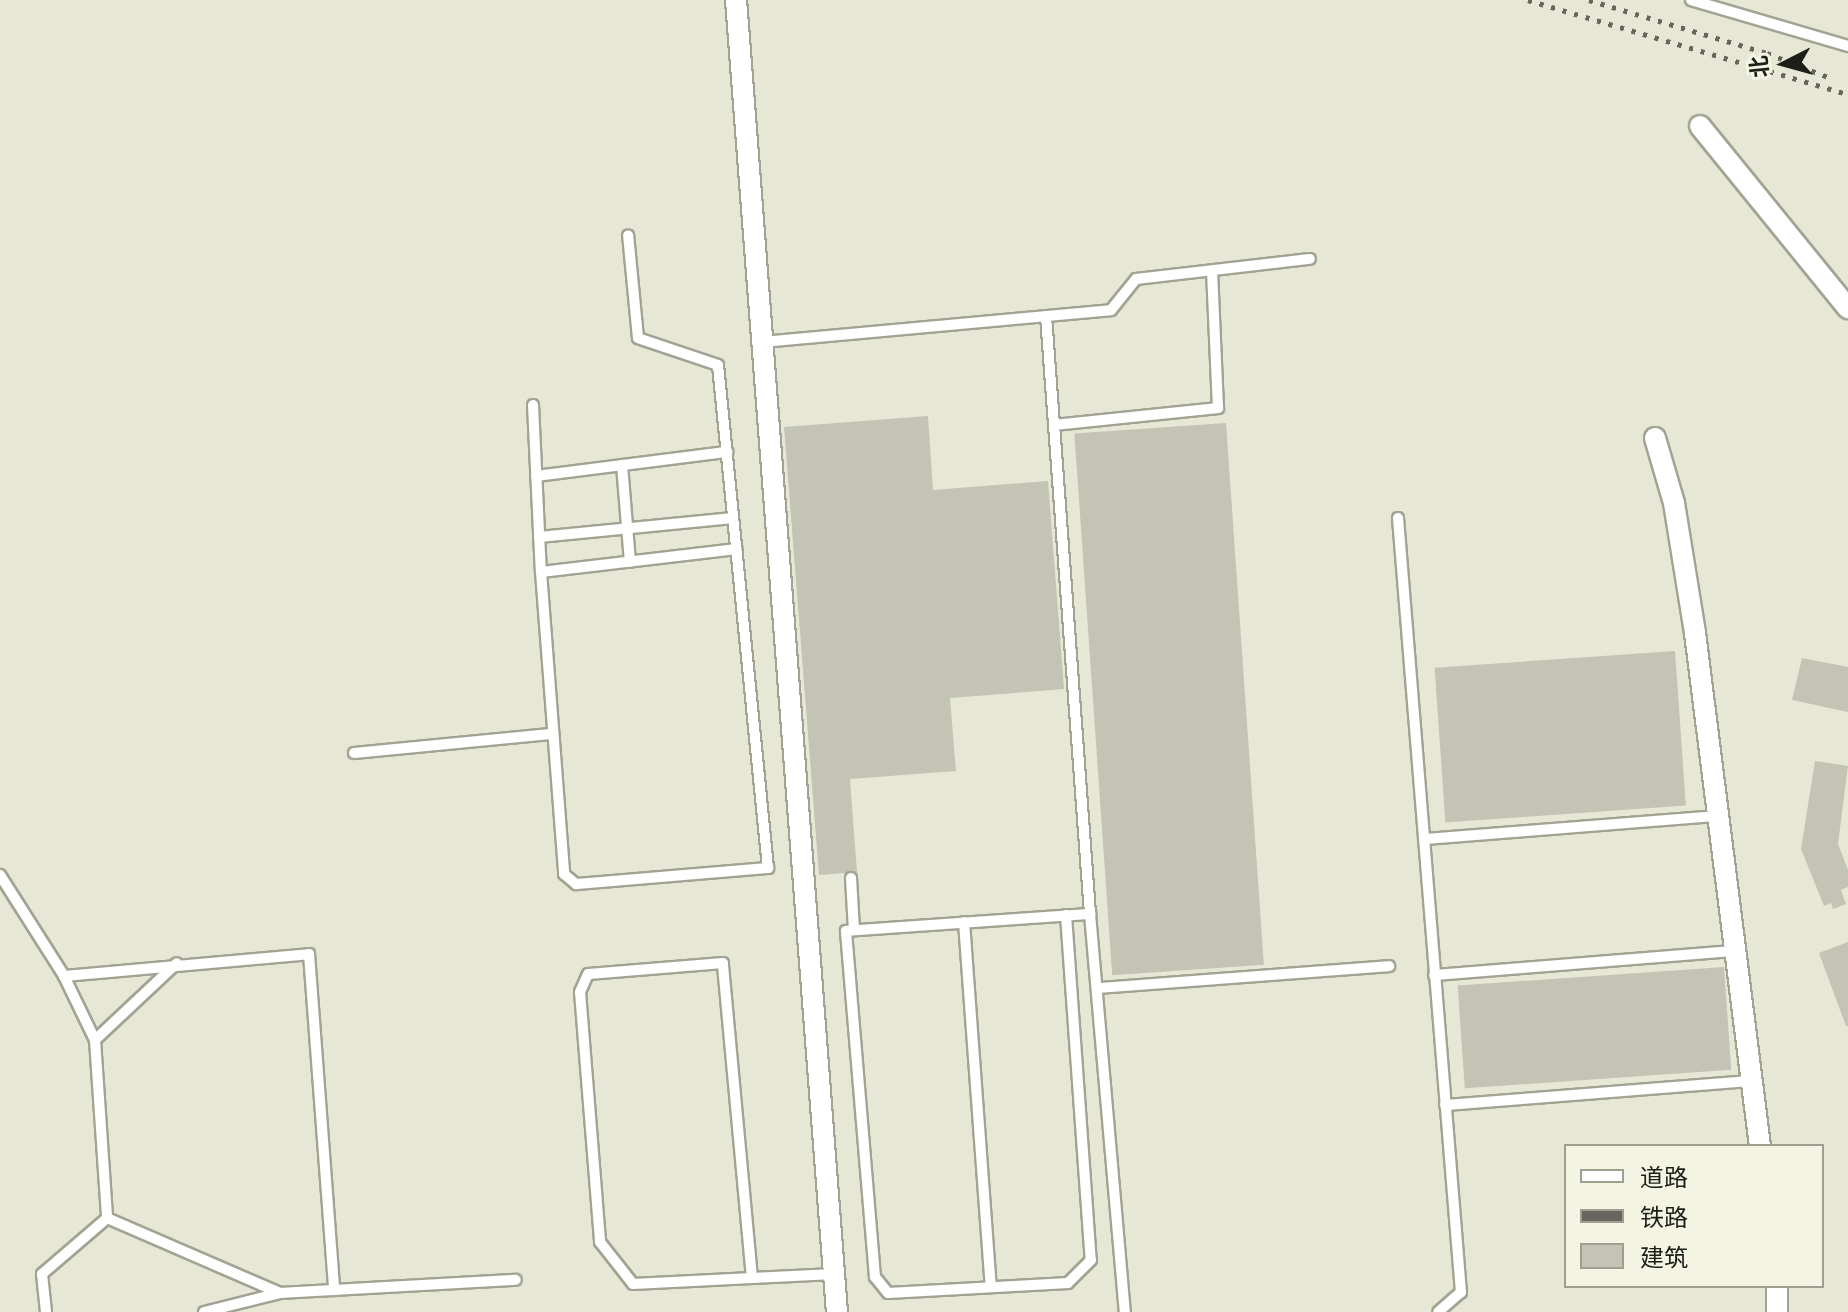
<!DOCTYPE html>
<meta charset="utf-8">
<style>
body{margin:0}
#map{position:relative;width:1848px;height:1312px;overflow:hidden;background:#e6e7d5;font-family:Poppins,"Noto Sans SC",sans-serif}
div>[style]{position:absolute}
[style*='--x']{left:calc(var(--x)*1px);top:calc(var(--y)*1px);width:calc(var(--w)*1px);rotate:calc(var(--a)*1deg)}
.building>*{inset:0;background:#c3c4b3;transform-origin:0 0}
.roads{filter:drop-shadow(2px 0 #a3a393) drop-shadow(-2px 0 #a3a393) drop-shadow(0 2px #a3a393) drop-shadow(0 -2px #a3a393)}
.lane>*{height:10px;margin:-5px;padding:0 5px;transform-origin:5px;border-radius:5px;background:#fff}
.street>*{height:20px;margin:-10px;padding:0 10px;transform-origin:10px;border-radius:10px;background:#fff}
.rail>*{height:5px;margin-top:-2.5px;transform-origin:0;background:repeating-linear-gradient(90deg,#66665c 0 4px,transparent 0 12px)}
span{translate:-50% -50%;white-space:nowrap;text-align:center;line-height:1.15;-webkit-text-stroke:7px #f3f4e2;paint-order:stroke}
.legend{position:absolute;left:1564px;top:1144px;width:260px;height:144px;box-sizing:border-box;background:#f3f4e2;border:2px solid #9e9e91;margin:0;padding:10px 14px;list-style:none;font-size:24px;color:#1e1e18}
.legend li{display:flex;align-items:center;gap:16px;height:40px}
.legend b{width:40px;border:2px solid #9e9e91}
.north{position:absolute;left:1744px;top:24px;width:80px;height:80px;-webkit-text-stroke:6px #f3f4e2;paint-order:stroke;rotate:264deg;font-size:22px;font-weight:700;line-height:32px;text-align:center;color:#1e1e18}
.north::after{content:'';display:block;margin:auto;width:28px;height:36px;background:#1e1e18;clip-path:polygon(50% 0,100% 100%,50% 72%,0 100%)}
</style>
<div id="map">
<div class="building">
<i style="clip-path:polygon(928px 416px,933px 490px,1048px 481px,1064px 689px,950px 698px,956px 771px,850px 779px,857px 872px,819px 875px,784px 427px)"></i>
<i style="left:1226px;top:423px;width:543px;height:152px;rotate:86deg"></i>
<i style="left:1675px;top:651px;width:155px;height:241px;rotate:86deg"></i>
<i style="clip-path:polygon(1802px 658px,1848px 667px,1848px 712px,1792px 700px)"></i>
<i style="clip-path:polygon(1815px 761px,1848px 766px,1838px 844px,1848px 870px,1848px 887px,1841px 890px,1846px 904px,1833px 909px,1831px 903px,1824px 906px,1801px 849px)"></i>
<i style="clip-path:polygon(1848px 942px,1848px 1026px,1846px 1026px,1819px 953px)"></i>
<i style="left:1724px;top:967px;width:103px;height:267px;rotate:86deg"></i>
</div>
<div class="roads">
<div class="lane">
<i style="--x:1691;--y:0;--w:164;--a:16.3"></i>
<i style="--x:1046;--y:316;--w:600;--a:85.79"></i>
<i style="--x:1090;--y:914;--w:400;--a:85"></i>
<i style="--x:762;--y:342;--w:350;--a:-5.2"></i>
<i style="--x:1111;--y:310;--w:40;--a:-51"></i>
<i style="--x:1136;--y:279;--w:175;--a:-6.6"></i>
<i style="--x:533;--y:405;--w:167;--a:87.3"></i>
<i style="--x:541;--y:572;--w:303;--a:85.6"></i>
<i style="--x:564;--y:874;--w:16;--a:40"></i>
<i style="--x:576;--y:884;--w:193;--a:-4.8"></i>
<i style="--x:768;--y:868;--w:505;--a:-95.68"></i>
<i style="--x:718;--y:365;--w:84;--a:-161.4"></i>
<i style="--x:638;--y:338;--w:103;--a:-95.5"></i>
<i style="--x:1054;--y:425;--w:165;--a:-5.9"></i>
<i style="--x:1218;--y:408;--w:137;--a:-92.5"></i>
<i style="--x:622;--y:465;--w:97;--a:85.3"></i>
<i style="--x:536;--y:476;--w:193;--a:-7.2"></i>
<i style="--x:1398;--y:518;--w:777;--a:85.35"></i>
<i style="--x:1461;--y:1292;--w:30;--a:139"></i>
<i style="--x:539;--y:537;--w:195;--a:-5.6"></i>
<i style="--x:541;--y:572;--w:197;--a:-6.7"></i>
<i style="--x:354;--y:753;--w:200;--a:-5.5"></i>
<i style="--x:1424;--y:839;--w:293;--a:-4.5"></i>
<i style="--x:0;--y:875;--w:120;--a:57.6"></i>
<i style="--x:64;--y:976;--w:246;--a:-5.1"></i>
<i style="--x:309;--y:954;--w:337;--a:85.7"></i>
<i style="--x:851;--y:878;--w:52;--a:86.7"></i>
<i style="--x:1066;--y:915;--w:346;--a:85.9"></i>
<i style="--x:1091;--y:1260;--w:33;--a:135"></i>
<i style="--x:1068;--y:1283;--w:180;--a:176.8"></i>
<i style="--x:888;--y:1293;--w:21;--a:-129"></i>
<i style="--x:875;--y:1277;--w:347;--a:-94.8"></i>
<i style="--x:846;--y:931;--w:245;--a:-4"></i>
<i style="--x:964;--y:922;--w:366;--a:85.8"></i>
<i style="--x:1434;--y:975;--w:301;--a:-4.6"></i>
<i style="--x:64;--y:976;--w:71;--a:64.2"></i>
<i style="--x:95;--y:1040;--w:178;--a:86.1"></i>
<i style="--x:1099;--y:988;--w:291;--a:-4.3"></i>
<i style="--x:95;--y:1040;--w:112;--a:-43.2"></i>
<i style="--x:1445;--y:1105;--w:307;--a:-4.5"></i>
<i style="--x:752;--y:1278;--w:316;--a:-95.3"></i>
<i style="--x:723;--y:963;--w:135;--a:175.3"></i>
<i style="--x:588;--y:974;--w:20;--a:114"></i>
<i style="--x:580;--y:992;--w:251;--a:85.4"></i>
<i style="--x:600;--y:1242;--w:53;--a:51.8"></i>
<i style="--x:633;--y:1284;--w:119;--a:-2.9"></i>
<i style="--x:752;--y:1278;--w:82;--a:-2.8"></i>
<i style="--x:46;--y:1312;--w:38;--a:-96"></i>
<i style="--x:42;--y:1274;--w:86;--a:-40.7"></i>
<i style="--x:107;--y:1218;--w:189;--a:23.4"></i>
<i style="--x:204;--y:1312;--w:78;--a:-14"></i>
<i style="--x:280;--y:1293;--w:236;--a:-3.2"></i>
</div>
<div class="street">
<i style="--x:736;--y:0;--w:1316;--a:85.6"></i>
<i style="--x:1700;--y:126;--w:235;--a:50.9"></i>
<i style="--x:1655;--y:438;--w:68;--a:73.7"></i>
<i style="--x:1674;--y:503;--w:132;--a:80.8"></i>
<i style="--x:1695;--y:633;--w:517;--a:82.78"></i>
<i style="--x:1777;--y:1286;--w:26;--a:90"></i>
</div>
</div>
<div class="rail">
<i style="--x:1528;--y:0;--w:334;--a:16.4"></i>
<i style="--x:1589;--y:0;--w:186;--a:16.6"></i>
<i style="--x:1767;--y:53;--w:71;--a:21.5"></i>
</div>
<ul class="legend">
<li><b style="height:10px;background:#fff"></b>道路</li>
<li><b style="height:10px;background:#66665c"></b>铁路</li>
<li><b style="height:22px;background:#c3c4b3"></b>建筑</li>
</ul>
<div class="north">北</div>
</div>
